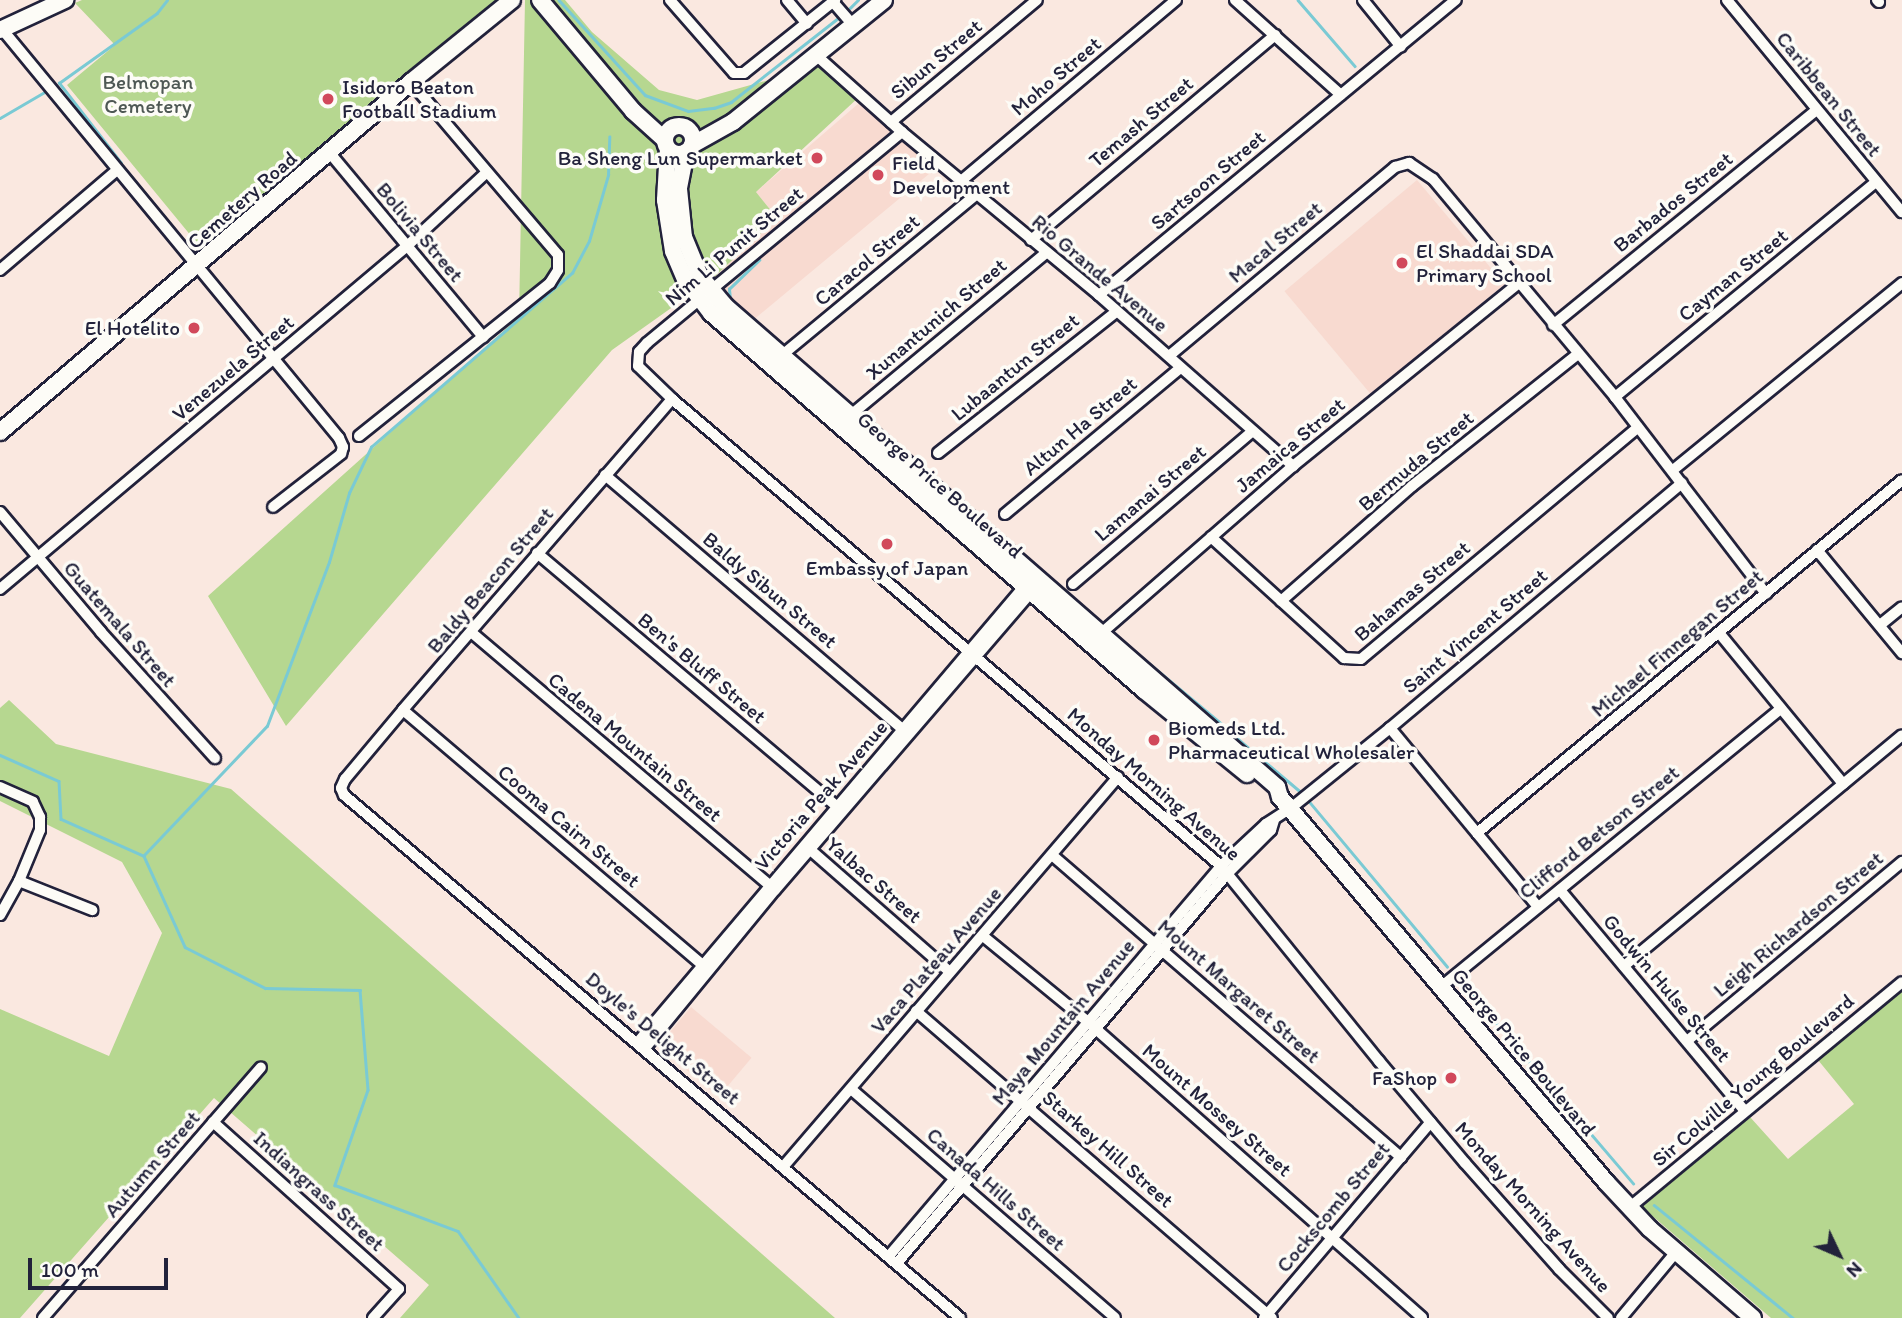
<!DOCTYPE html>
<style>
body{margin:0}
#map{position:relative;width:1902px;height:1318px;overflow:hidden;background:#fae8e0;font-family:Itim,sans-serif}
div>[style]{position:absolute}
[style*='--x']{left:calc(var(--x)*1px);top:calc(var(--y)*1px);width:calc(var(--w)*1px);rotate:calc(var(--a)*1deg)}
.built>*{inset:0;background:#f8dad0;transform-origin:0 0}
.green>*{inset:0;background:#b6d790}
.stream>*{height:2.5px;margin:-1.25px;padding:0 1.25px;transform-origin:1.25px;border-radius:1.25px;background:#7acad4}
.roads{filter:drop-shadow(2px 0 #22223b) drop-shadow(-2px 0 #22223b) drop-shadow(0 2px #22223b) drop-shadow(0 -2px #22223b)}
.street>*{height:10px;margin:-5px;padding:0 5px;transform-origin:5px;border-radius:5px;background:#fdfcf7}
.secondary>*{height:16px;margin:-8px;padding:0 8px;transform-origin:8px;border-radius:8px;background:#fdfcf7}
.secondary>.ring{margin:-8px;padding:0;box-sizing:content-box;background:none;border:16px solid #fdfcf7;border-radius:50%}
.dots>*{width:19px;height:19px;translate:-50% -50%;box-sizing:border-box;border:4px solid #fdfcf7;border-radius:50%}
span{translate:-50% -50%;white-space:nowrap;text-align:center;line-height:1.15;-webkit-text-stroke:7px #fdfcf7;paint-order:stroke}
.street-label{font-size:21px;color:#22223b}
.park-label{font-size:21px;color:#4e5854}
.poi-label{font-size:21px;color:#22223b}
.left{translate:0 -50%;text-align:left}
.right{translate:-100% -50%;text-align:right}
.north{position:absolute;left:1804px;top:1220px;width:70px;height:70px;-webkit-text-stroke:5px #fdfcf7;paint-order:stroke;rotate:134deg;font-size:19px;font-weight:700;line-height:28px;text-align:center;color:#22223b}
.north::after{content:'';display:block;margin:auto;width:24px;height:32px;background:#22223b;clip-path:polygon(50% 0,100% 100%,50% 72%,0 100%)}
.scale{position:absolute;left:28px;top:1258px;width:140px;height:32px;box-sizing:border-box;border:4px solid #22223b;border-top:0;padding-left:9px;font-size:21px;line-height:24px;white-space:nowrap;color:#22223b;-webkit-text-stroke:5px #fdfcf7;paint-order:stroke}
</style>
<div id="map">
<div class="built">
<i style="clip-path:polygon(866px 97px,941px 164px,752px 321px,712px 279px,777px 218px,756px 192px)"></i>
<i style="left:1417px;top:180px;width:136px;height:173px;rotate:50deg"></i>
<i style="left:691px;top:1007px;width:79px;height:51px;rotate:40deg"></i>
</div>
<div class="green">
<i style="clip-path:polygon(82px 0,520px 0,198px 264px,191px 258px,201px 248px,67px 85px,115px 45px,75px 3px)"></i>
<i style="clip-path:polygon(525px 0,565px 0,592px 32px,659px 90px,697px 100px,819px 66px,859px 97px,756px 192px,777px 218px,712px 279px,612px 350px,286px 726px,208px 596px,519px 317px)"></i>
<i style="clip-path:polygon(9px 700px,56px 744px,231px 789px,835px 1318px,400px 1318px,429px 1285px,214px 1098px,20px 1318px,0 1318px,0 1009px,109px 1056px,162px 933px,122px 862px,0 801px,0 708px)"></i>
<i style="clip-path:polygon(1902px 989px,1902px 1318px,1771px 1318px,1642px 1207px,1750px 1117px,1788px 1159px,1854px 1104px,1818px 1060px)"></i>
</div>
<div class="stream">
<i style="--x:559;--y:0;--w:128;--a:47.8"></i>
<i style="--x:645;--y:95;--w:46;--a:20.4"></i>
<i style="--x:688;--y:111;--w:26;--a:-7"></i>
<i style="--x:714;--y:108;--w:18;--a:-19"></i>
<i style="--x:731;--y:102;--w:136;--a:-38.1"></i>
<i style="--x:1298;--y:0;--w:87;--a:49.2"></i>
<i style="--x:850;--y:8;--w:11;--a:-45"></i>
<i style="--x:0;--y:118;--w:50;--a:-30.2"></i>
<i style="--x:121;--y:163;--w:101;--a:-127.8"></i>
<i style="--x:59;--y:83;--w:120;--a:-35.5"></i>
<i style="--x:157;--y:13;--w:16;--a:-52"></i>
<i style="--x:126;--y:170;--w:109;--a:50.6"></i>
<i style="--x:737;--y:306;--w:10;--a:-135"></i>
<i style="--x:730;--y:299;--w:10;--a:-96"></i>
<i style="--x:729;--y:289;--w:42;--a:-44"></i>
<i style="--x:84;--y:348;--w:133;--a:-40.4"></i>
<i style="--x:0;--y:421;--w:102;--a:-41"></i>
<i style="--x:1114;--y:634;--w:147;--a:39.8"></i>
<i style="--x:1237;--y:738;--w:84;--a:40.2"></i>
<i style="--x:0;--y:755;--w:64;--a:23.8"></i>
<i style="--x:59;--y:781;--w:38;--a:87"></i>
<i style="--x:61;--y:819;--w:91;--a:24"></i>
<i style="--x:144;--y:856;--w:100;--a:65.7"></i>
<i style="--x:185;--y:947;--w:90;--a:27.1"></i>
<i style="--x:265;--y:988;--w:95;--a:1.2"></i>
<i style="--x:360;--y:990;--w:100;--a:85.4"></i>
<i style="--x:368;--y:1090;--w:101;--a:109.2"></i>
<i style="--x:335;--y:1185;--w:131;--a:20.5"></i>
<i style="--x:458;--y:1231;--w:106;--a:55"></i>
<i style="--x:1308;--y:800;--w:217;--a:50.1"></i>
<i style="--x:144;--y:855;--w:178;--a:-46.4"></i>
<i style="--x:267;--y:726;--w:175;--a:-69.3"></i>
<i style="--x:329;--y:562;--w:72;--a:-73.8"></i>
<i style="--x:349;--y:493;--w:51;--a:-64.4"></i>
<i style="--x:371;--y:447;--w:266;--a:-40.9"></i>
<i style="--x:572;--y:273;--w:36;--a:-62"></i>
<i style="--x:589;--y:241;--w:69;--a:-73.9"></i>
<i style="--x:608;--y:175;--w:38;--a:-88"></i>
<i style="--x:1458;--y:978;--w:270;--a:49.5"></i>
<i style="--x:1654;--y:1205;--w:179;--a:39.1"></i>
</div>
<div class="roads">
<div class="street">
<i style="--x:670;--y:0;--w:97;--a:48.8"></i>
<i style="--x:734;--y:73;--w:10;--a:0"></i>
<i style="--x:744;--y:73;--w:117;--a:-38.7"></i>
<i style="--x:787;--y:0;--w:31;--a:50"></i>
<i style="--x:1235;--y:0;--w:142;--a:41.9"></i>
<i style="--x:1363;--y:0;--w:60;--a:51"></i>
<i style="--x:1727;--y:0;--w:275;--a:50.5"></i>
<i style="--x:1877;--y:0;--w:3;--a:45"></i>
<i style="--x:833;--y:2;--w:30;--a:49"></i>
<i style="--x:2;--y:29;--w:530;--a:50.51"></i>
<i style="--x:339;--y:438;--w:10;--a:66"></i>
<i style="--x:343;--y:447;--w:7;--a:106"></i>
<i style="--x:341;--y:454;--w:86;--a:142.1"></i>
<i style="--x:817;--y:56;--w:114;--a:41.8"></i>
<i style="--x:902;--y:132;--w:256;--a:39.6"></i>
<i style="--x:1099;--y:295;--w:259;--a:41.4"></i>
<i style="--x:891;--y:122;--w:190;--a:-39.9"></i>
<i style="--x:902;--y:132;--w:331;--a:140.4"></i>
<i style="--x:647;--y:343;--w:12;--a:132"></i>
<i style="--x:639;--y:352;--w:14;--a:94"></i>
<i style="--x:638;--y:366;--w:47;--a:44.1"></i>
<i style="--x:672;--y:399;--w:721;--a:40.39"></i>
<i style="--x:1221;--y:866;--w:251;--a:51"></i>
<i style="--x:1379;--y:1061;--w:133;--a:49.9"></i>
<i style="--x:1465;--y:1163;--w:142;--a:48.4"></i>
<i style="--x:1559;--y:1269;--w:69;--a:45"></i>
<i style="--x:329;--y:152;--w:241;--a:50.2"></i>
<i style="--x:961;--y:181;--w:281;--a:-40.1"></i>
<i style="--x:1031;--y:240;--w:319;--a:-40"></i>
<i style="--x:0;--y:270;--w:154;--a:-40.5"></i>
<i style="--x:1099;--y:295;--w:463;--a:-39.6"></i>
<i style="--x:1553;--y:325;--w:340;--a:-39.2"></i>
<i style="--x:781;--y:356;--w:254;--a:-39.6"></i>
<i style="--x:1169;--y:356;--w:295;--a:-39.9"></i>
<i style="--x:1395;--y:167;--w:15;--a:-16"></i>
<i style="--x:1409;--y:163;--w:29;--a:34"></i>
<i style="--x:1433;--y:179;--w:284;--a:50.1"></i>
<i style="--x:1615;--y:397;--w:248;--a:52.5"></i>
<i style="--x:1615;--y:397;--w:338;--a:-39.5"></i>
<i style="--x:672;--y:399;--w:411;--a:130.9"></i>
<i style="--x:403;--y:710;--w:90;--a:130"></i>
<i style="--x:345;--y:779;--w:10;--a:114"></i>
<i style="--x:341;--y:788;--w:8;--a:67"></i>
<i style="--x:344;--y:795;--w:808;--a:40.33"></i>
<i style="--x:852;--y:414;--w:251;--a:-39.7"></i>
<i style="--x:359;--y:436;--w:245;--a:-38.7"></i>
<i style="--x:550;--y:283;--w:15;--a:-58"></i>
<i style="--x:558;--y:270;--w:15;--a:-90"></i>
<i style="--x:558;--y:255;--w:227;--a:-130.4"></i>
<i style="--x:938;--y:453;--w:227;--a:-38.4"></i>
<i style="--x:1673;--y:470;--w:296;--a:-39.2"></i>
<i style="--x:605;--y:475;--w:396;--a:40.5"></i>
<i style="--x:0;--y:512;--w:157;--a:49.9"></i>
<i style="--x:101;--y:632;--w:170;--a:47.9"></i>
<i style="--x:1005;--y:514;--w:228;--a:-39.8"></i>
<i style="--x:1211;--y:537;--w:180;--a:42.3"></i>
<i style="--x:1344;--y:658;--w:17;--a:3"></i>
<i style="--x:1361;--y:659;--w:361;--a:-39.9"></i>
<i style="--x:1817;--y:550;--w:134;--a:50.5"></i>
<i style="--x:537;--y:553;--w:397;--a:40.2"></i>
<i style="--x:1073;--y:584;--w:236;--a:-40.4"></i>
<i style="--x:0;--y:589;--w:531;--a:-40.11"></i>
<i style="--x:406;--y:247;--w:110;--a:-42.8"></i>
<i style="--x:1281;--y:601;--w:174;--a:-41.3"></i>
<i style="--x:1412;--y:486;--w:212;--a:-38.5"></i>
<i style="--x:1880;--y:625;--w:28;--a:-39"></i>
<i style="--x:471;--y:632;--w:396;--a:40.3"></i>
<i style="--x:1720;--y:634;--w:194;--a:50.6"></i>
<i style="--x:1098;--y:636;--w:259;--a:-41.1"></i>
<i style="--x:1293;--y:466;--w:291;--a:-39"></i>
<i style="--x:403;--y:710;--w:399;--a:40.4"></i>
<i style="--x:1390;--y:728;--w:232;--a:50.4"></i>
<i style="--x:0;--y:787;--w:36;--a:24"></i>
<i style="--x:33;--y:802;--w:17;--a:65"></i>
<i style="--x:40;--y:817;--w:13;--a:90"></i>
<i style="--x:40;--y:830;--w:55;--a:112.4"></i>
<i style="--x:19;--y:881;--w:39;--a:119"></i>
<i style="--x:1477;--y:833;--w:552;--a:-39.71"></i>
<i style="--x:806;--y:846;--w:190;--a:41.2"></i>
<i style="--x:1052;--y:855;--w:462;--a:40.9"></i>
<i style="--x:19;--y:881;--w:79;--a:21.7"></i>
<i style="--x:1560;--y:890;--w:288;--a:50.1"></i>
<i style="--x:983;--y:936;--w:136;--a:39.3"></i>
<i style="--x:1088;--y:1022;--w:446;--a:41.5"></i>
<i style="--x:1624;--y:966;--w:361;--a:-39.7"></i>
<i style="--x:1442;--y:986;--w:438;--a:-39.3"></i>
<i style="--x:916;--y:1011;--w:470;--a:40.8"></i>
<i style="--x:1687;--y:1041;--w:280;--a:-39.8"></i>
<i style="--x:638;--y:1042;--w:603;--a:-49.71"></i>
<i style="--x:645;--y:1048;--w:205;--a:-50.6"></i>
<i style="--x:775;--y:890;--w:399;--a:-49.3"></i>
<i style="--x:851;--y:1089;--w:349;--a:40.9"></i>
<i style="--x:213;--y:1122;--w:250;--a:41.9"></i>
<i style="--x:399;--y:1289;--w:39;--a:132"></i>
<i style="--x:783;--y:1167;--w:514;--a:-49.34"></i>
<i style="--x:1629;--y:1208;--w:354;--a:-39.6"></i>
<i style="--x:889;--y:1256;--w:512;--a:-49.59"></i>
<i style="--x:1221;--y:866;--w:62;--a:-43"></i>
<i style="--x:1266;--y:824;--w:30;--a:-33"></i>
<i style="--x:1291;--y:808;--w:127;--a:-38.9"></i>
<i style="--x:1390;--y:728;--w:381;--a:-40"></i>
<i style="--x:897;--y:1263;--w:512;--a:-49.68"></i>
<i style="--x:1228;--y:873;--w:61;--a:-45"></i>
<i style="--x:1271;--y:830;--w:10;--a:-73"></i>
<i style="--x:43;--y:1318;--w:332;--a:-49"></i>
<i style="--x:1264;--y:1318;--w:257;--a:-49.6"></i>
<i style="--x:1621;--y:1318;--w:86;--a:-50.2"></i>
</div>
<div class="secondary">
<i style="--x:540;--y:0;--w:145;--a:50"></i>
<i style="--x:633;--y:111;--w:43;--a:42.2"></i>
<i style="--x:0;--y:30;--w:72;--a:-24.8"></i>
<i class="ring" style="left:665px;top:126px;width:12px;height:12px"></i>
<i style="--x:692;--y:145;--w:47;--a:-29.3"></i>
<i style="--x:733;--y:122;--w:194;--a:-38.9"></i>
<i style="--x:668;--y:149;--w:51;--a:93.4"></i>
<i style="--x:665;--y:200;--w:52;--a:81.1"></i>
<i style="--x:673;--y:251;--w:30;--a:67"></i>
<i style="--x:685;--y:279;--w:43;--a:52.6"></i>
<i style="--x:711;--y:313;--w:574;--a:41.05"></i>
<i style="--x:1144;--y:690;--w:133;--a:39.2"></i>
<i style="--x:686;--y:152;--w:38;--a:101"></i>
<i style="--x:679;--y:189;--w:48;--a:84.1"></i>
<i style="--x:684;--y:237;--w:42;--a:67.7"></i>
<i style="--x:700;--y:276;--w:38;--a:50"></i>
<i style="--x:724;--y:305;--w:734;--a:41.08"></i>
<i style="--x:1277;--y:787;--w:10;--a:73"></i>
<i style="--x:1280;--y:797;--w:504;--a:49.74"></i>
<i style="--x:1606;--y:1182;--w:64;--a:46.9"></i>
<i style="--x:1650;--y:1229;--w:136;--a:40.8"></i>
<i style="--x:0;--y:432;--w:540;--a:-40.42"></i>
<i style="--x:411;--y:82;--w:130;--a:-39.1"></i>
</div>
</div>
<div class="dots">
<i style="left:328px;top:99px;background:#d1495b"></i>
<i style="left:817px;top:158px;background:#d1495b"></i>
<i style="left:878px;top:175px;background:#d1495b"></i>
<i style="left:1402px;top:263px;background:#d1495b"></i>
<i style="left:194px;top:328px;background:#d1495b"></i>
<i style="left:887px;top:544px;background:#d1495b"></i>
<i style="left:1154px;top:740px;background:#d1495b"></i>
<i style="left:1451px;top:1078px;background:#d1495b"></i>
</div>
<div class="street-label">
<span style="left:936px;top:59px;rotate:-40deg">Sibun Street</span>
<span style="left:1056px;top:76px;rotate:-40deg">Moho Street</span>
<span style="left:1829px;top:94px;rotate:51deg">Caribbean Street</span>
<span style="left:1141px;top:122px;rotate:-40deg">Temash Street</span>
<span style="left:1208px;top:180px;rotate:-40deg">Sartsoon Street</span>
<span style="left:242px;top:200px;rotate:-41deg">Cemetery Road</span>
<span style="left:1673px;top:202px;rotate:-39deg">Barbados Street</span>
<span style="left:420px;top:232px;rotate:50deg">Bolivia Street</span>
<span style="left:1275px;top:242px;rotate:-40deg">Macal Street</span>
<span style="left:734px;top:246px;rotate:-40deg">Nim Li Punit Street</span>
<span style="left:867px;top:260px;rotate:-40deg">Caracol Street</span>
<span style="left:1100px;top:273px;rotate:40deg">Rio Grande Avenue</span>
<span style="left:1733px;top:275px;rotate:-39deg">Cayman Street</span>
<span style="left:936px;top:319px;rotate:-40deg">Xunantunich Street</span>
<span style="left:1015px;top:367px;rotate:-39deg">Lubaantun Street</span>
<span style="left:233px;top:368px;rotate:-40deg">Venezuela Street</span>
<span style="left:1080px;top:426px;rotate:-40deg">Altun Ha Street</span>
<span style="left:1290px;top:445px;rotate:-40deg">Jamaica Street</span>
<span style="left:1416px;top:461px;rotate:-40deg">Bermuda Street</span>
<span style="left:940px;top:485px;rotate:41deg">George Price Boulevard</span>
<span style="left:1150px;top:493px;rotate:-40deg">Lamanai Street</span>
<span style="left:490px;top:580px;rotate:-50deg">Baldy Beacon Street</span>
<span style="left:770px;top:590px;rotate:40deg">Baldy Sibun Street</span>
<span style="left:1412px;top:591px;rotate:-40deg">Bahamas Street</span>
<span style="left:120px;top:624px;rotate:49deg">Guatemala Street</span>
<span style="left:1475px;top:631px;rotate:-40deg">Saint Vincent Street</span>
<span style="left:1677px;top:643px;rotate:-40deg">Michael Finnegan Street</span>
<span style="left:702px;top:668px;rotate:40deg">Ben's Bluff Street</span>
<span style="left:635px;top:747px;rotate:40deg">Cadena Mountain Street</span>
<span style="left:1154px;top:784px;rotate:41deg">Monday Morning Avenue</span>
<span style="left:821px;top:795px;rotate:-49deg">Victoria Peak Avenue</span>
<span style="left:569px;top:826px;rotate:40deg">Cooma Cairn Street</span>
<span style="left:1599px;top:832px;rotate:-39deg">Clifford Betson Street</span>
<span style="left:874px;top:880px;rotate:41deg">Yalbac Street</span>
<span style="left:1798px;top:924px;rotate:-40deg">Leigh Richardson Street</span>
<span style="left:936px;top:960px;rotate:-49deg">Vaca Plateau Avenue</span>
<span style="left:1667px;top:988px;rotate:50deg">Godwin Hulse Street</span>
<span style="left:1239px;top:991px;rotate:41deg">Mount Margaret Street</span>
<span style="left:1063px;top:1022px;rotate:-50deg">Maya Mountain Avenue</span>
<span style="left:663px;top:1038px;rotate:40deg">Doyle's Delight Street</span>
<span style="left:1524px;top:1052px;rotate:50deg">George Price Boulevard</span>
<span style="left:1753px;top:1080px;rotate:-40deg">Sir Colville Young Boulevard</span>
<span style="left:1217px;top:1110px;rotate:41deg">Mount Mossey Street</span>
<span style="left:1108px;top:1149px;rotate:41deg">Starkey Hill Street</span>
<span style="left:152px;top:1164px;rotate:-49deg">Autumn Street</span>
<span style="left:996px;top:1189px;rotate:41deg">Canada Hills Street</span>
<span style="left:319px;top:1191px;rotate:42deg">Indiangrass Street</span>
<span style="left:1333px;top:1207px;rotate:-50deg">Cockscomb Street</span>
<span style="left:1533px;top:1207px;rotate:48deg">Monday Morning Avenue</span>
</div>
<div class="park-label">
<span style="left:148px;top:94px">Belmopan<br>Cemetery</span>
</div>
<div class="poi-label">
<span class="left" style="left:342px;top:99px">Isidoro Beaton<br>Football Stadium</span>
<span class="right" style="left:803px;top:158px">Ba Sheng Lun Supermarket</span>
<span class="left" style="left:892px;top:175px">Field<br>Development</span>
<span class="left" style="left:1416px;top:263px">El Shaddai SDA<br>Primary School</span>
<span class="right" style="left:180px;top:328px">El Hotelito</span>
<span style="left:887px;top:568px">Embassy of Japan</span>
<span class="left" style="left:1168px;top:740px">Biomeds Ltd.<br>Pharmaceutical Wholesaler</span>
<span class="right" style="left:1437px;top:1078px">FaShop</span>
</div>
<div class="north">N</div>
<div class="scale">100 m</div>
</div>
